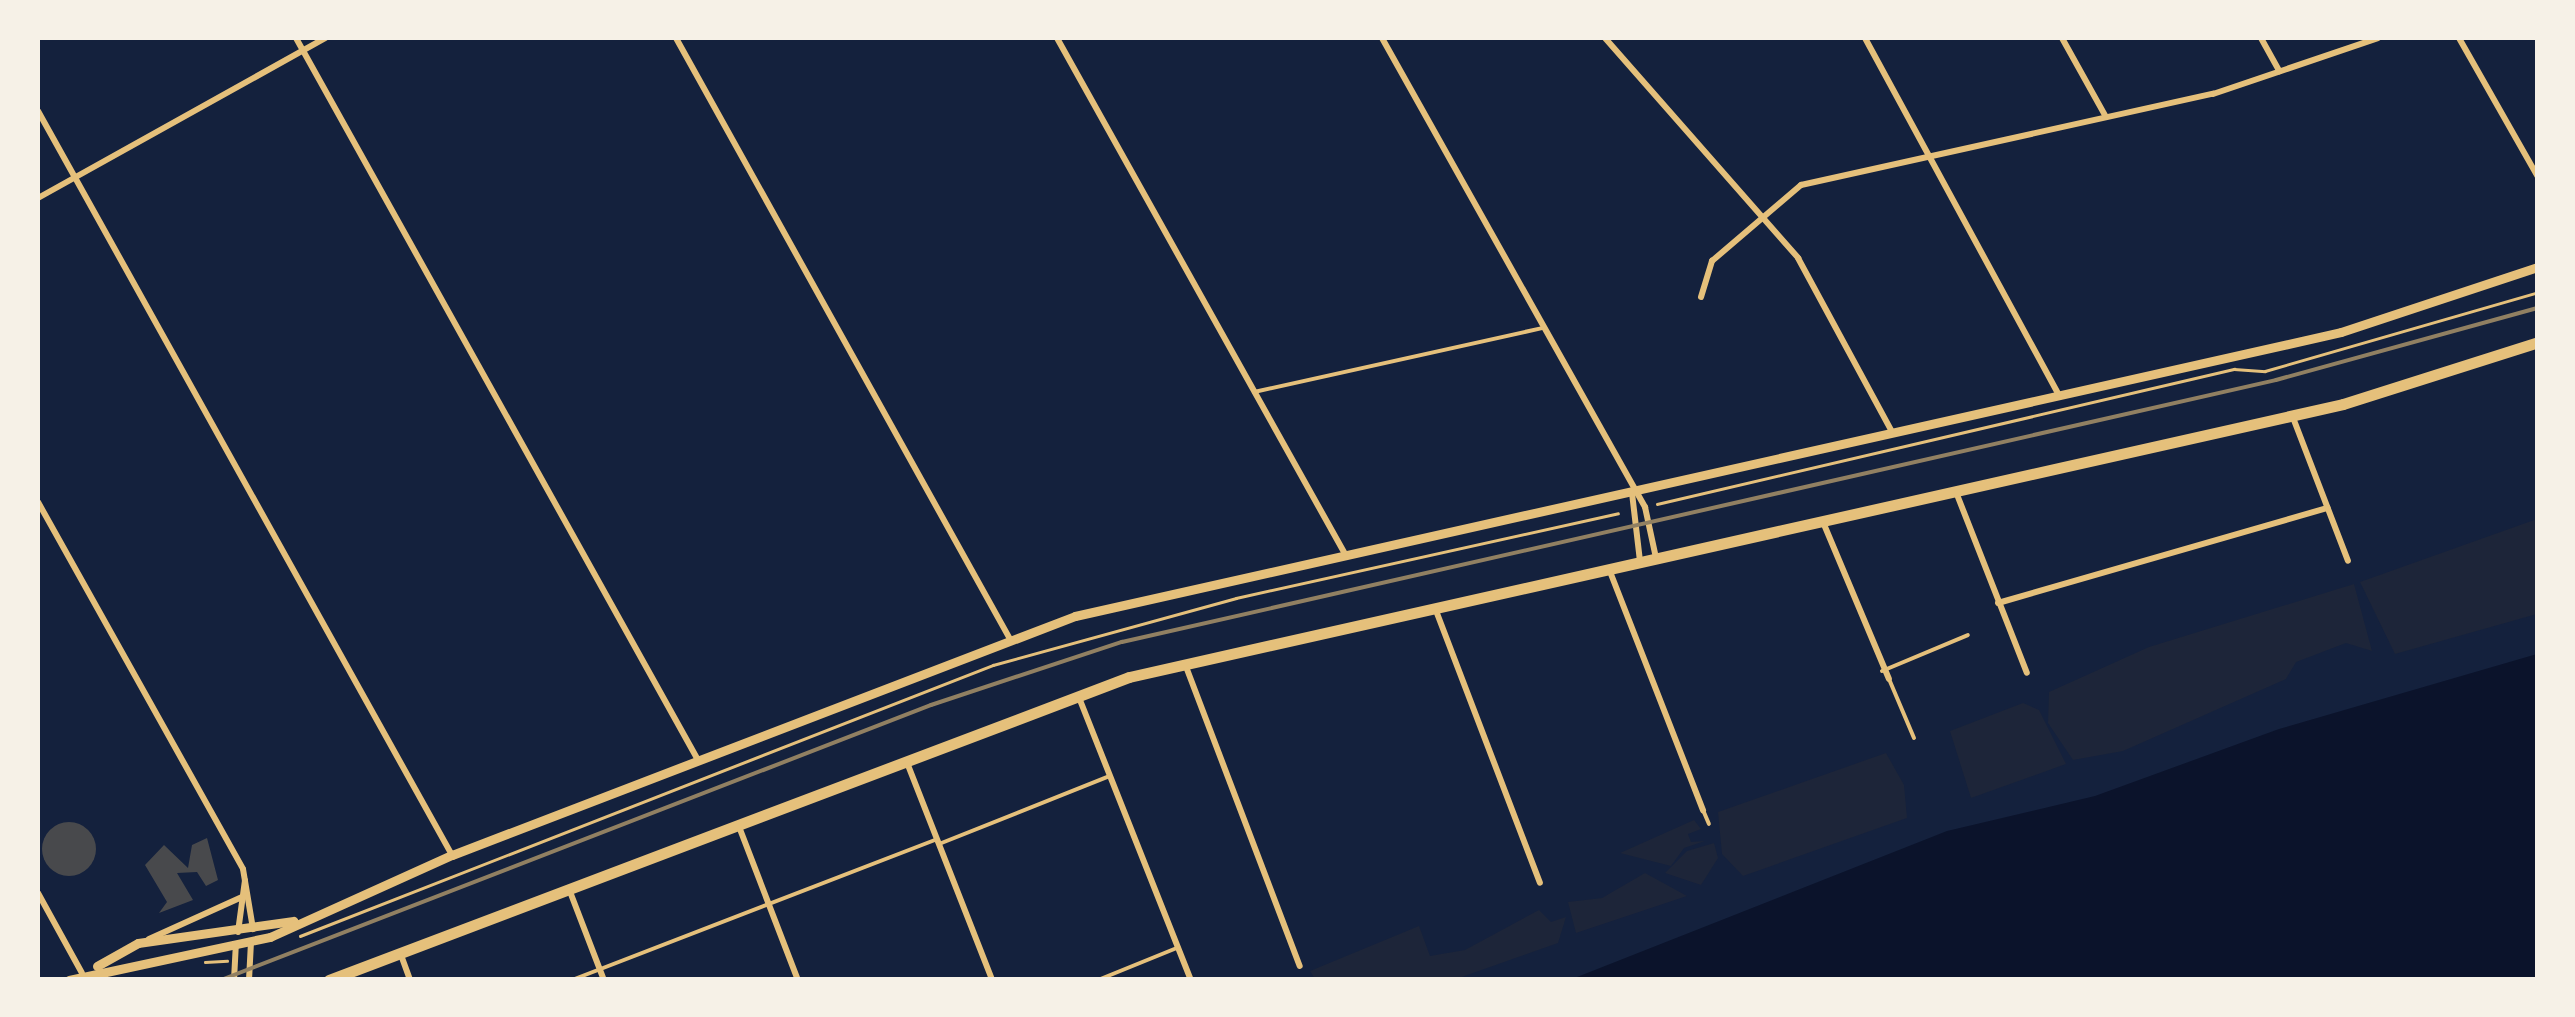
<!DOCTYPE html>
<style>
body{margin:0}
#map{position:relative;width:2575px;height:1017px;overflow:hidden;background:#14213d;font-family:"Space Grotesk",sans-serif}
div>[style]{position:absolute}
[style*='--x']{left:calc(var(--x)*1px);top:calc(var(--y)*1px);width:calc(var(--w)*1px);rotate:calc(var(--a)*1deg)}
.green>*{inset:0;background:#1d2539}
.water>*{inset:0;background:#0b132b}
.building>*{inset:0;background:#48494c}
.round{border-radius:50%}
.path>*{height:2.5px;margin:-1.25px;padding:0 1.25px;transform-origin:1.25px;border-radius:1.25px;background:#e5c07b}
.service>*{height:4px;margin:-2px;padding:0 2px;transform-origin:2px;border-radius:2px;background:#e5c07b}
.minor>*{height:6px;margin:-3px;padding:0 3px;transform-origin:3px;border-radius:3px;background:#e5c07b}
.tertiary>*{height:9px;margin:-4.5px;padding:0 4.5px;transform-origin:4.5px;border-radius:4.5px;background:#e5c07b}
.trunk>*{height:11px;margin:-5.5px;padding:0 5.5px;transform-origin:5.5px;border-radius:5.5px;background:#e5c07b}
.rail>*{height:4px;margin:-2px;padding:0 2px;transform-origin:2px;border-radius:2px;background:#918062}
span{translate:-50% -50%;white-space:nowrap;text-align:center;line-height:1.15;-webkit-text-stroke:8px #f6f1e7;paint-order:stroke}
.frame{position:absolute;inset:0;border:40px solid #f6f1e7;pointer-events:none}
</style>
<div id="map">
<div class="green">
<i style="clip-path:polygon(2537px 519px,2537px 614px,2395px 654px,2360px 582px)"></i>
<i style="clip-path:polygon(2354px 584px,2372px 651px,2346px 643px,2296px 662px,2286px 679px,2123px 751px,2073px 760px,2048px 723px,2049px 692px,2149px 647px)"></i>
<i style="clip-path:polygon(2023px 703px,2039px 710px,2066px 764px,1971px 798px,1950px 731px)"></i>
<i style="clip-path:polygon(1886px 753px,1904px 785px,1907px 818px,1743px 876px,1722px 854px,1718px 812px)"></i>
<i style="clip-path:polygon(1694px 820px,1701px 829px,1688px 834px,1691px 842px,1705px 841px,1684px 848px,1671px 866px,1620px 853px)"></i>
<i style="clip-path:polygon(1714px 843px,1718px 858px,1701px 885px,1665px 873px,1687px 851px)"></i>
<i style="clip-path:polygon(1645px 873px,1687px 896px,1576px 933px,1568px 902px,1602px 898px)"></i>
<i style="clip-path:polygon(1539px 910px,1551px 922px,1566px 917px,1558px 943px,1456px 979px,1315px 979px,1310px 971px,1419px 926px,1430px 956px,1465px 950px)"></i>
</div>
<div class="water">
<i style="clip-path:polygon(2537px 654px,2537px 979px,1572px 979px,1947px 831px,2095px 796px,2279px 729px)"></i>
</div>
<div class="building">
<i class="round" style="left:42px;top:822px;width:54px;height:54px"></i>
<i style="clip-path:polygon(207px 838px,218px 880px,206px 886px,197px 872px,177px 873px,193px 900px,159px 913px,167px 902px,145px 865px,164px 845px,188px 868px,192px 845px)"></i>
</div>
<div class="path">
<i style="--x:1657;--y:504;--w:593;--a:-13.17"></i>
<i style="--x:2234;--y:369;--w:31;--a:4"></i>
<i style="--x:2265;--y:371;--w:284;--a:-16.1"></i>
<i style="--x:300;--y:936;--w:744;--a:-21.36"></i>
<i style="--x:993;--y:665;--w:252;--a:-15.4"></i>
<i style="--x:1236;--y:598;--w:391;--a:-12.5"></i>
<i style="--x:205;--y:962;--w:22;--a:-3"></i>
</div>
<div class="service">
<i style="--x:1254;--y:392;--w:295;--a:-12.5"></i>
<i style="--x:1882;--y:671;--w:93;--a:-22.7"></i>
<i style="--x:1889;--y:679;--w:64;--a:67"></i>
<i style="--x:1703;--y:810;--w:15;--a:67"></i>
<i style="--x:939;--y:844;--w:184;--a:-21.7"></i>
<i style="--x:572;--y:980;--w:391;--a:-21.1"></i>
<i style="--x:1098;--y:980;--w:85;--a:-22.1"></i>
</div>
<div class="minor">
<i style="--x:296;--y:38;--w:826;--a:60.89"></i>
<i style="--x:676;--y:38;--w:688;--a:60.94"></i>
<i style="--x:1057;--y:38;--w:591;--a:60.83"></i>
<i style="--x:1382;--y:38;--w:538;--a:60.72"></i>
<i style="--x:1645;--y:507;--w:52;--a:77.8"></i>
<i style="--x:1605;--y:38;--w:293;--a:48.7"></i>
<i style="--x:1798;--y:258;--w:198;--a:61.6"></i>
<i style="--x:1865;--y:38;--w:406;--a:61.5"></i>
<i style="--x:2062;--y:38;--w:90;--a:60.9"></i>
<i style="--x:2261;--y:38;--w:38;--a:61"></i>
<i style="--x:2459;--y:38;--w:160;--a:60.4"></i>
<i style="--x:38;--y:111;--w:851;--a:60.91"></i>
<i style="--x:38;--y:198;--w:329;--a:-29.1"></i>
<i style="--x:1701;--y:297;--w:38;--a:-73"></i>
<i style="--x:1712;--y:261;--w:117;--a:-40.5"></i>
<i style="--x:1801;--y:185;--w:422;--a:-12.5"></i>
<i style="--x:2213;--y:94;--w:174;--a:-18.7"></i>
<i style="--x:2292;--y:415;--w:156;--a:69"></i>
<i style="--x:1956;--y:492;--w:194;--a:68.6"></i>
<i style="--x:1632;--y:493;--w:68;--a:83.3"></i>
<i style="--x:38;--y:502;--w:420;--a:60.8"></i>
<i style="--x:243;--y:869;--w:61;--a:80.5"></i>
<i style="--x:1823;--y:522;--w:170;--a:67.2"></i>
<i style="--x:1609;--y:569;--w:259;--a:68.7"></i>
<i style="--x:1998;--y:603;--w:343;--a:-16.1"></i>
<i style="--x:1435;--y:608;--w:294;--a:69.1"></i>
<i style="--x:1185;--y:664;--w:323;--a:69.2"></i>
<i style="--x:1078;--y:695;--w:307;--a:68.4"></i>
<i style="--x:906;--y:760;--w:236;--a:68.6"></i>
<i style="--x:738;--y:824;--w:167;--a:69"></i>
<i style="--x:569;--y:889;--w:97;--a:69"></i>
<i style="--x:38;--y:893;--w:91;--a:61.2"></i>
<i style="--x:238;--y:932;--w:52;--a:-82.3"></i>
<i style="--x:149;--y:939;--w:102;--a:-24.3"></i>
<i style="--x:401;--y:955;--w:27;--a:70"></i>
<i style="--x:234;--y:980;--w:33;--a:-87"></i>
<i style="--x:249;--y:980;--w:37;--a:-87"></i>
</div>
<div class="tertiary">
<i style="--x:97;--y:966;--w:47;--a:-29.3"></i>
<i style="--x:138;--y:943;--w:157;--a:-8.1"></i>
<i style="--x:69;--y:980;--w:206;--a:-12.1"></i>
<i style="--x:270;--y:937;--w:200;--a:-24.3"></i>
<i style="--x:452;--y:855;--w:667;--a:-20.99"></i>
<i style="--x:1075;--y:616;--w:1297;--a:-12.64"></i>
<i style="--x:2341;--y:332;--w:207;--a:-18.3"></i>
</div>
<div class="trunk">
<i style="--x:329;--y:980;--w:855;--a:-20.74"></i>
<i style="--x:1129;--y:677;--w:1244;--a:-12.67"></i>
<i style="--x:2343;--y:404;--w:205;--a:-17.6"></i>
</div>
<div class="rail">
<i style="--x:221;--y:980;--w:761;--a:-21.17"></i>
<i style="--x:931;--y:705;--w:201;--a:-18.3"></i>
<i style="--x:1122;--y:642;--w:1183;--a:-12.79"></i>
<i style="--x:2276;--y:380;--w:272;--a:-15.4"></i>
</div>
<div class="frame"></div>
</div>
